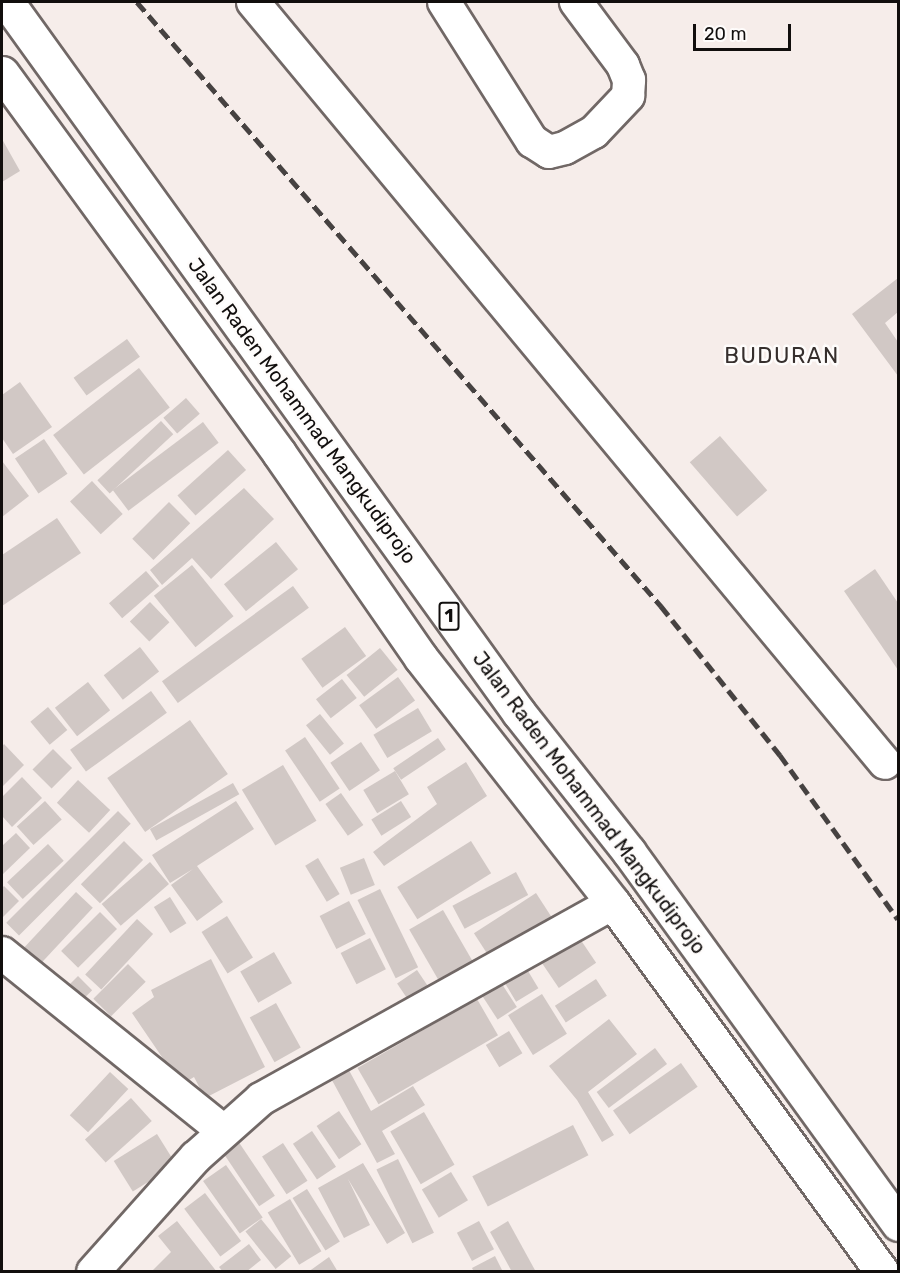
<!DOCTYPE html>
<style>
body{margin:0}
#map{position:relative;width:900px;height:1273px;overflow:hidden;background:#f6edea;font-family:Rubik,sans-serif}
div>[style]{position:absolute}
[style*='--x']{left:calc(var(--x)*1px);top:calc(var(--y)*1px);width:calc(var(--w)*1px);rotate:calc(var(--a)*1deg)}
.building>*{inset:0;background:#d1c8c5;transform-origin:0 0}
.roads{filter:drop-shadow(2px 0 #716866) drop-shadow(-2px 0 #716866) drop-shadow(0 2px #716866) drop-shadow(0 -2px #716866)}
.minor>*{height:32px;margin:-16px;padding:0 16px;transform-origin:16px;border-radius:16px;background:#fff}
.highway>*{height:33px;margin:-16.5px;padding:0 16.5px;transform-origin:16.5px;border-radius:16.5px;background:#fff}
.rail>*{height:4.5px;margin-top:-2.25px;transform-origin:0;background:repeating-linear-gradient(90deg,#464241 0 12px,transparent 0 18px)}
span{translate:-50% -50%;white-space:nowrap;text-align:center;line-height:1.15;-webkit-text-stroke:5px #fefcfb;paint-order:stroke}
.shield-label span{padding:2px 4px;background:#fefcfb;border:2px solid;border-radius:4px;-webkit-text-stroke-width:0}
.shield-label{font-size:18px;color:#110e0d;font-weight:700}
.street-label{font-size:20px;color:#110e0d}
.quarter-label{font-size:22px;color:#362f2d;letter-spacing:1.5px}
.frame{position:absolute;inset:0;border:3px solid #110e0d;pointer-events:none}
.scale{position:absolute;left:693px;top:24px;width:98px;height:27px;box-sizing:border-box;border:3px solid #110e0d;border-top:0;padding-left:8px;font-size:18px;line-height:21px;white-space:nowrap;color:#110e0d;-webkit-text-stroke:4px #fefcfb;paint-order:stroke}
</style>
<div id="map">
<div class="building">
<i style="clip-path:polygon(2px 139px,20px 171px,2px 182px)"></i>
<i style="clip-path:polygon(898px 278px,898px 312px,885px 323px,898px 342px,898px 376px,852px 314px)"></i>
<i style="left:127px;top:339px;width:22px;height:66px;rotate:54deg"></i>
<i style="left:139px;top:368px;width:50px;height:109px;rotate:52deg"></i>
<i style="clip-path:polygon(20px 382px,52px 427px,13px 454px,2px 438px,2px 395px)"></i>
<i style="left:186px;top:398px;width:21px;height:30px;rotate:49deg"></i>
<i style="left:161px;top:421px;width:18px;height:87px;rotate:47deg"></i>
<i style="left:203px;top:422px;width:26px;height:113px;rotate:53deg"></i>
<i style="left:720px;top:436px;width:72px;height:40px;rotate:49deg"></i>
<i style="left:44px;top:439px;width:42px;height:35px;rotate:56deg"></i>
<i style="left:228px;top:450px;width:27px;height:68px;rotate:48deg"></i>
<i style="clip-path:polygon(2px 461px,29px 496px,2px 517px)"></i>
<i style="left:92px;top:481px;width:45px;height:30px;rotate:47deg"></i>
<i style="clip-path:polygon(244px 488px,274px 519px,211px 579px,192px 558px,162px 585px,150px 570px)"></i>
<i style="left:169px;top:502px;width:30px;height:52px;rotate:45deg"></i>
<i style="clip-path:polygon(57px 518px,81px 553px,2px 606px,2px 555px)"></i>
<i style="left:276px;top:542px;width:35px;height:67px;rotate:51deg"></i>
<i style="left:192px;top:565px;width:66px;height:49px;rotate:51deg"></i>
<i style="clip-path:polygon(875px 569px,898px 603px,898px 670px,844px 591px)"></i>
<i style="left:146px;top:571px;width:20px;height:49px;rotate:49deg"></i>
<i style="left:293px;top:586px;width:27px;height:162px;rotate:54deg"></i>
<i style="left:150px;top:602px;width:28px;height:28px;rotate:46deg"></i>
<i style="left:345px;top:627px;width:36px;height:54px;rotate:54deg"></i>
<i style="left:140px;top:647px;width:31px;height:46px;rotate:52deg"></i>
<i style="left:380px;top:648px;width:28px;height:43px;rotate:51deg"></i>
<i style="left:398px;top:677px;width:29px;height:48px;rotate:54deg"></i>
<i style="left:342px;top:679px;width:24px;height:33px;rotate:52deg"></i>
<i style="left:88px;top:682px;width:36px;height:42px;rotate:52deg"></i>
<i style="left:151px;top:691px;width:27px;height:100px;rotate:54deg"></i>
<i style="left:48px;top:707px;width:30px;height:23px;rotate:50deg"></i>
<i style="left:418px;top:708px;width:27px;height:52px;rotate:59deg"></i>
<i style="left:320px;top:714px;width:38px;height:18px;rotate:51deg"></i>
<i style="left:190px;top:720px;width:66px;height:101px;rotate:55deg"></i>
<i style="left:305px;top:737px;width:62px;height:24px;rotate:56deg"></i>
<i style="left:438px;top:738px;width:14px;height:54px;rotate:56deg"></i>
<i style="left:361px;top:742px;width:34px;height:37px;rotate:56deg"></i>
<i style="clip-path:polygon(4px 744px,24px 765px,2px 787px,2px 747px)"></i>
<i style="left:53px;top:749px;width:27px;height:29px;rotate:45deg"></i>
<i style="clip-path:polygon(466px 762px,487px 796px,384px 866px,373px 852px,437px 804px,427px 787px)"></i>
<i style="left:283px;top:765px;width:65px;height:48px;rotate:59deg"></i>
<i style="left:395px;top:771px;width:27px;height:37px;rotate:59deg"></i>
<i style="clip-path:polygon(22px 777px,42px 798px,12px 827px,2px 816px,2px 797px)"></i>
<i style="left:78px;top:780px;width:44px;height:31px;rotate:43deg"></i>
<i style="left:233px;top:783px;width:13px;height:95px;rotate:61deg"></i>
<i style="left:341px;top:793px;width:39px;height:19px;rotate:55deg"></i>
<i style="left:45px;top:801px;width:25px;height:38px;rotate:48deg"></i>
<i style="clip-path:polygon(236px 801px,254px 829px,197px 866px,223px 902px,197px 921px,171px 885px,193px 869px,170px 883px,152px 855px)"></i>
<i style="left:401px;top:801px;width:19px;height:35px;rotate:58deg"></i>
<i style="left:118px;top:811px;width:18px;height:158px;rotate:45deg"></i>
<i style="clip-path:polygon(16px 833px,30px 848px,2px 875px,2px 846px)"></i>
<i style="left:124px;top:841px;width:27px;height:61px;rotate:45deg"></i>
<i style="left:471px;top:841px;width:38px;height:87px;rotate:58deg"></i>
<i style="left:48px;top:844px;width:23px;height:56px;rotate:47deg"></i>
<i style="left:318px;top:858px;width:42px;height:15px;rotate:59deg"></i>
<i style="left:364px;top:858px;width:29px;height:26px;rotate:68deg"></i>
<i style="left:150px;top:862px;width:29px;height:64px;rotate:49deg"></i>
<i style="left:516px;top:872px;width:26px;height:72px;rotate:62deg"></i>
<i style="clip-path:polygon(4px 886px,19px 901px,2px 918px,2px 888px)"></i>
<i style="left:380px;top:889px;width:87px;height:25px;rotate:64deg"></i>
<i style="left:76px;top:892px;width:23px;height:79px;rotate:43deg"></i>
<i style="left:536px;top:893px;width:30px;height:74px;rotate:57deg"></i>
<i style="left:170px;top:897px;width:31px;height:19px;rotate:58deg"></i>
<i style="left:349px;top:901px;width:37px;height:33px;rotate:63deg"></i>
<i style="left:443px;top:910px;width:59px;height:39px;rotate:60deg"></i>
<i style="left:100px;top:912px;width:24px;height:55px;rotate:45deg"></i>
<i style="left:227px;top:916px;width:49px;height:30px;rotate:58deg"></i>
<i style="left:137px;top:919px;width:22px;height:76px;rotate:43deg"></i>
<i style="left:576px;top:933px;width:36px;height:45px;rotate:56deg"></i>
<i style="left:370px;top:938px;width:35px;height:33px;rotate:63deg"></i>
<i style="left:274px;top:952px;width:36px;height:39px;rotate:60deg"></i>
<i style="clip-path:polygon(211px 959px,265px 1067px,205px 1098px,194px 1077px,181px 1085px,132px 1013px,154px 997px,151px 990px)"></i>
<i style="left:128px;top:964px;width:25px;height:49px;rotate:45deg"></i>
<i style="left:525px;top:966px;width:26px;height:26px;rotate:59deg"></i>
<i style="left:417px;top:970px;width:29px;height:24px;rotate:56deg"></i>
<i style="left:78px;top:976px;width:20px;height:28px;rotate:45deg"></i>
<i style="left:596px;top:979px;width:20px;height:49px;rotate:57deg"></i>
<i style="left:500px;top:981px;width:31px;height:23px;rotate:57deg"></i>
<i style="left:542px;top:994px;width:47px;height:40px;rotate:58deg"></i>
<i style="left:477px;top:999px;width:42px;height:138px;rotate:60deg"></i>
<i style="left:276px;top:1003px;width:51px;height:30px;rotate:61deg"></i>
<i style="clip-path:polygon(609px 1019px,637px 1054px,588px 1092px,614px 1135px,602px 1142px,577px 1100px,549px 1066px)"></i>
<i style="left:509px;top:1031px;width:26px;height:27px;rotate:59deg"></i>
<i style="left:655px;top:1048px;width:20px;height:73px;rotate:53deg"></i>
<i style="clip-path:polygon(344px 1061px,371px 1111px,413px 1086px,425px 1105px,382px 1131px,395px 1154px,377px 1163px,327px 1071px)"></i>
<i style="left:681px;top:1063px;width:29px;height:83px;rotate:55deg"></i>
<i style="left:110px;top:1072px;width:25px;height:59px;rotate:43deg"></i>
<i style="left:131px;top:1098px;width:31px;height:62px;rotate:48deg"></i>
<i style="left:339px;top:1111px;width:40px;height:27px;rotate:56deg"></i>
<i style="left:424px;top:1112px;width:61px;height:39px;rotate:60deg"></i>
<i style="left:573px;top:1125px;width:34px;height:113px;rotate:63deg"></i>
<i style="left:312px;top:1131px;width:43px;height:23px;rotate:56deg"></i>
<i style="left:157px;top:1134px;width:36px;height:51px;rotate:58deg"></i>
<i style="left:238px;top:1141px;width:66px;height:19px;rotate:56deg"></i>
<i style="left:283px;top:1143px;width:45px;height:25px;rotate:57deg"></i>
<i style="left:398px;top:1159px;width:82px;height:24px;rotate:64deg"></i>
<i style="clip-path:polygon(363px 1163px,405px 1233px,387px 1244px,348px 1179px,370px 1225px,344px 1238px,318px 1188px)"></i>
<i style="left:226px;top:1165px;width:64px;height:28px;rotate:55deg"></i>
<i style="left:451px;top:1172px;width:33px;height:34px;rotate:59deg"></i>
<i style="left:307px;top:1189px;width:62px;height:17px;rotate:58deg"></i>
<i style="left:205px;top:1193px;width:60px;height:26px;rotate:53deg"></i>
<i style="left:290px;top:1199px;width:61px;height:26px;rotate:59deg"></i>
<i style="left:261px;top:1219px;width:48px;height:20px;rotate:51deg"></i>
<i style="clip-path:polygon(177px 1221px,217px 1272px,151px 1272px,171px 1252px,158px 1236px)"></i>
<i style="left:479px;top:1221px;width:32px;height:25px;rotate:62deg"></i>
<i style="clip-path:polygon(508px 1221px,536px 1272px,512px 1272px,490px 1232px)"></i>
<i style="clip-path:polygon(249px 1244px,261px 1260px,246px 1272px,223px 1272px,219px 1267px)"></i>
<i style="clip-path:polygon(495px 1256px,503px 1272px,474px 1272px,472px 1268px)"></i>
<i style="clip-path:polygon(329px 1257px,338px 1272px,308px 1272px)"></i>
</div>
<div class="roads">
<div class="minor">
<i style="--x:253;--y:2;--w:989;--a:50.29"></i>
<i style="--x:444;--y:2;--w:165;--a:57.7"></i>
<i style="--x:532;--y:141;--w:20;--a:33"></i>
<i style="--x:549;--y:152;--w:16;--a:-14"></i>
<i style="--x:565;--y:148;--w:33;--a:-29"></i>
<i style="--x:594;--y:132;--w:50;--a:-46.6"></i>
<i style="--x:628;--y:96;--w:16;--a:-86"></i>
<i style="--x:629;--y:80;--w:16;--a:-112"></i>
<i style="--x:623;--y:65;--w:79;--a:-126.7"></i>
<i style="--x:2;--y:953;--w:282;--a:38.8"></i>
<i style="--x:93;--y:1272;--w:154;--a:-48.2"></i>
<i style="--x:196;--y:1157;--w:87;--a:-41.7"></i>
<i style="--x:261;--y:1099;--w:403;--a:-29.1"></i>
</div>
<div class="highway">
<i style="--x:7;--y:2;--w:876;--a:54.24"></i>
<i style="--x:519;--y:713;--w:177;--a:51.6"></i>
<i style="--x:629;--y:852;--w:459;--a:54.1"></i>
<i style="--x:2;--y:73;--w:470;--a:53.9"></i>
<i style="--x:279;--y:453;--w:249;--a:55.3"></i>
<i style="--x:421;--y:658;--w:311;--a:51.9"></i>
<i style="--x:613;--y:903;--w:457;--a:53.9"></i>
</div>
</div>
<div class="rail">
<i style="--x:137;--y:2;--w:800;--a:49.06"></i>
<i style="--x:661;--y:606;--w:191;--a:51.4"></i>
<i style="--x:780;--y:755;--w:202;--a:54.3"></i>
</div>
<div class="shield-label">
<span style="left:449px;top:616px">1</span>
</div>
<div class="street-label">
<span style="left:302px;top:411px;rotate:54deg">Jalan Raden Mohammad Mangkudiprojo</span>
<span style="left:589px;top:803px;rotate:53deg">Jalan Raden Mohammad Mangkudiprojo</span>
</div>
<div class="quarter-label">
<span style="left:782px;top:356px">BUDURAN</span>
</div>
<div class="frame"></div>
<div class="scale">20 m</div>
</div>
